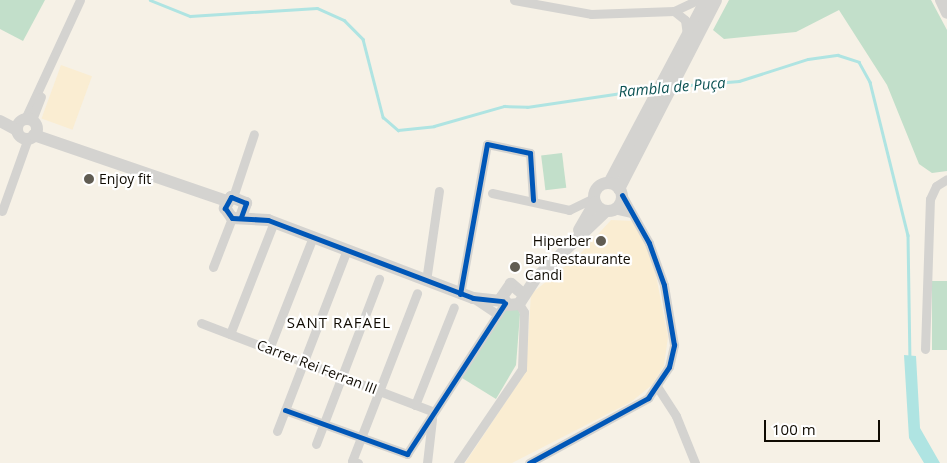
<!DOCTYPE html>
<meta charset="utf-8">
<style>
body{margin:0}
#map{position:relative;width:947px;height:463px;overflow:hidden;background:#f6f1e6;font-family:"Open Sans",sans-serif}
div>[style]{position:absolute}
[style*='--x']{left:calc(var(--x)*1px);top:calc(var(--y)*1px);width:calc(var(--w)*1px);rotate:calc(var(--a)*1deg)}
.built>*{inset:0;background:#faedd2;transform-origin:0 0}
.green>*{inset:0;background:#c2dfca;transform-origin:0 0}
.water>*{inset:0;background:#afe4e2}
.stream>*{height:2.5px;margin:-1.25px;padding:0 1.25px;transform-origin:1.25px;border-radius:1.25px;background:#afe4e2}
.street>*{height:9px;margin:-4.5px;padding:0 4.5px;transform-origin:4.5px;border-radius:4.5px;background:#d4d3d0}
.secondary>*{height:12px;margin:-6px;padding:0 6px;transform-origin:6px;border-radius:6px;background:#d4d3d0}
.secondary>.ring{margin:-6px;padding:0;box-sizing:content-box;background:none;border:12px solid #d4d3d0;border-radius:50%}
.cycleway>*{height:5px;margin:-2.5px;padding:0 2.5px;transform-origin:2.5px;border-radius:2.5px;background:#0057b8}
.dots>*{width:14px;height:14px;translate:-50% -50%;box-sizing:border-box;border:2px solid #fff;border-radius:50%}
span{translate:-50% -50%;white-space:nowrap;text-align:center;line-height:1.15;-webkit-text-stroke:4.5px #fff;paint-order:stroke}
.poi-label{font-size:14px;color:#100b02}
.left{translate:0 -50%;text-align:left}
.right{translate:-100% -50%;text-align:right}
.street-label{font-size:14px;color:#100b02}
.water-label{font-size:15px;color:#0d5354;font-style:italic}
.neighbourhood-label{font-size:15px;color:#100b02;letter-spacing:1px}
.scale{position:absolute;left:764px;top:420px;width:116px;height:22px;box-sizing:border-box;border:2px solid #100b02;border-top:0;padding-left:6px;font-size:15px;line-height:18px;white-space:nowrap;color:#100b02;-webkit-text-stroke:4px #fff;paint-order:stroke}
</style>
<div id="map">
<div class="built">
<i style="left:61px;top:65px;width:33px;height:57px;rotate:20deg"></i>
<i style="clip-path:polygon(611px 220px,634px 221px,653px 260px,668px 337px,664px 366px,652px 385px,631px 402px,512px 463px,465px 463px,526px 371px,531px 294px,581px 253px)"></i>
</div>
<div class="green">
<i style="clip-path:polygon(0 0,45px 0,23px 41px,0 29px)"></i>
<i style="clip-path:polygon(729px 0,931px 0,947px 30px,947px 171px,932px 173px,919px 164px,887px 85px,839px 10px,796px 32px,724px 39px,713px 30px)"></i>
<i style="left:562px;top:153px;width:35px;height:21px;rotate:83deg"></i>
<i style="left:932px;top:281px;width:15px;height:69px"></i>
<i style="clip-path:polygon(506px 309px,518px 309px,520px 314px,516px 365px,496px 399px,462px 378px)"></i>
</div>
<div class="water">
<i style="clip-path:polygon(904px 355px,916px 356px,920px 428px,940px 463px,924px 463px,909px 438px)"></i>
</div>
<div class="stream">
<i style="--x:150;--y:0;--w:43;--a:21.8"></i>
<i style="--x:190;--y:16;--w:127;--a:-3.6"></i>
<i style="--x:317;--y:8;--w:30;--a:24"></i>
<i style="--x:344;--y:20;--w:27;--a:45"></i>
<i style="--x:363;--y:39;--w:81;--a:75.6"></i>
<i style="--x:383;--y:117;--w:20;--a:41"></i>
<i style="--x:398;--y:130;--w:36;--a:-6"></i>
<i style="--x:434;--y:126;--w:73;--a:-15.9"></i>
<i style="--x:504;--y:106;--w:23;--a:2"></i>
<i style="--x:527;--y:107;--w:129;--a:-8.4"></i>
<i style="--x:678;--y:86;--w:61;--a:-4.7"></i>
<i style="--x:739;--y:81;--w:72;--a:-17.7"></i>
<i style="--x:808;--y:59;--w:30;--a:-8"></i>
<i style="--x:838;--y:55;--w:22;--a:18"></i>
<i style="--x:859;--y:62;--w:23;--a:61"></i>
<i style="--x:870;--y:82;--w:158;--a:76.1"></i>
<i style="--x:908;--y:235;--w:123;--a:89.1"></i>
</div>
<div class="street">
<i style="--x:514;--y:0;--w:78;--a:10.3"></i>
<i style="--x:591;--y:14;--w:83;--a:-2.1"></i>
<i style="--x:674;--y:11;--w:26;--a:-25"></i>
<i style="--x:674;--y:11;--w:14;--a:39"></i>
<i style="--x:685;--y:20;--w:14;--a:82"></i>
<i style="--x:25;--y:119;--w:131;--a:-65.2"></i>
<i style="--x:32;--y:120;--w:25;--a:-69"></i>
<i style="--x:492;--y:193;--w:79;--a:12.4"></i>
<i style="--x:569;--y:210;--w:28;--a:-26"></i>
<i style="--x:233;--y:197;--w:66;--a:-71.6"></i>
<i style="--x:614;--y:209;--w:18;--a:13"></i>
<i style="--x:2;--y:211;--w:77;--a:-70.4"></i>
<i style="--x:213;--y:267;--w:53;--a:-68.8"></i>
<i style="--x:426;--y:281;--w:91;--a:-81.8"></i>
<i style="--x:460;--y:294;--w:152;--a:-79.8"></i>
<i style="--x:487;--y:144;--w:44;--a:11.8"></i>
<i style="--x:530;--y:153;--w:47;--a:86.3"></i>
<i style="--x:473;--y:298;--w:30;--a:34"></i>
<i style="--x:201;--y:323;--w:249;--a:20.9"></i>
<i style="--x:230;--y:334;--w:120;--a:-68.6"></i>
<i style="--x:269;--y:349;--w:120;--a:-68.6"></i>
<i style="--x:925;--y:349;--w:150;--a:-88.1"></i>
<i style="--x:930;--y:199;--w:14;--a:-65"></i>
<i style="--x:936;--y:186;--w:13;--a:-32"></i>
<i style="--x:658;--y:388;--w:33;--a:57"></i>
<i style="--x:676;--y:416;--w:51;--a:68"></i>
<i style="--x:415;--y:405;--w:105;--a:-68.3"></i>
<i style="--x:285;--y:410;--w:130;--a:19.8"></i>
<i style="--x:407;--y:454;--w:180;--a:-57"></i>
<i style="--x:277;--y:431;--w:194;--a:-68.9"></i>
<i style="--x:316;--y:444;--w:177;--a:-69.1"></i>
<i style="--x:358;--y:463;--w:6;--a:-162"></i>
<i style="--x:352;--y:461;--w:180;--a:-68.8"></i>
<i style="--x:427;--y:463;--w:44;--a:-83.5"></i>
<i style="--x:458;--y:463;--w:114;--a:-55.8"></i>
<i style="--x:522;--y:369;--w:57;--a:-88"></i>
<i style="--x:524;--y:312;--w:9;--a:-122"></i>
<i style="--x:529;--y:463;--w:136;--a:-28.6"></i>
<i style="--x:648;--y:398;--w:37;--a:-56"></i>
<i style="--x:669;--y:367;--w:23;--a:-77"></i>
<i style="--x:674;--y:345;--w:61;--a:-99.5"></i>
<i style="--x:664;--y:285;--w:45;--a:-109.7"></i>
<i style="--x:649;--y:243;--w:55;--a:-119.4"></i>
</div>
<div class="secondary">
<i style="--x:941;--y:0;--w:14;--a:65"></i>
<i class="ring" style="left:17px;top:119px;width:8px;height:8px"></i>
<i style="--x:0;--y:121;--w:19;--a:28"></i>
<i style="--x:34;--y:135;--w:204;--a:18.9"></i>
<i style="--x:609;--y:183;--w:207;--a:-62.1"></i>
<i class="ring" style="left:594px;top:183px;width:16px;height:16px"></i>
<i style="--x:619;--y:189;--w:212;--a:-62.8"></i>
<i style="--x:241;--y:217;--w:15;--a:-70"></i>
<i style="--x:246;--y:203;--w:16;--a:-158"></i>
<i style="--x:231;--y:197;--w:13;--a:119"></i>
<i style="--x:225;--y:208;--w:12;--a:55"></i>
<i style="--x:232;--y:218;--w:36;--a:3"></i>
<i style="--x:268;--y:220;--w:219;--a:20.8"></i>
<i style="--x:473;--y:298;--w:30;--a:6"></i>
<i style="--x:579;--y:230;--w:32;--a:-60"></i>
<i style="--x:523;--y:294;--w:16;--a:-140"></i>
<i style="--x:511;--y:284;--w:16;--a:125"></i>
<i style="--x:502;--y:297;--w:10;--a:53"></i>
<i style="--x:508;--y:305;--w:11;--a:-5"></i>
<i style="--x:519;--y:304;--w:31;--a:-57"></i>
<i style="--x:536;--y:278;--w:97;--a:-43.7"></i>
</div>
<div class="cycleway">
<i style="--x:241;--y:217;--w:15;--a:-70"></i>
<i style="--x:246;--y:203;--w:16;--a:-158"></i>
<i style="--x:231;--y:197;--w:13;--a:119"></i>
<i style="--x:225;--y:208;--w:12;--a:55"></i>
<i style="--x:232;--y:218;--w:36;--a:3"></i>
<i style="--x:268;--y:220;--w:219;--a:20.8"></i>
<i style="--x:473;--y:298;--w:30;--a:6"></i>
<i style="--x:460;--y:294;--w:152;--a:-79.8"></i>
<i style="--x:487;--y:144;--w:44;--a:11.8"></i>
<i style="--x:530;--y:153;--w:47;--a:86.3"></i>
<i style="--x:285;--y:410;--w:130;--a:19.8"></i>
<i style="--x:407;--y:454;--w:180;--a:-57"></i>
<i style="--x:529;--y:463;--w:136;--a:-28.6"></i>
<i style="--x:648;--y:398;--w:37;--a:-56"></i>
<i style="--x:669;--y:367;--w:23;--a:-77"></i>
<i style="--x:674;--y:345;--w:61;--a:-99.5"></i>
<i style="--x:664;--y:285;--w:45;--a:-109.7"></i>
<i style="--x:649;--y:243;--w:55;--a:-119.4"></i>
</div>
<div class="dots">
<i style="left:89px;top:179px;background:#605c52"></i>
<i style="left:601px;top:241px;background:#605c52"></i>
<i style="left:515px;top:267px;background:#605c52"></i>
</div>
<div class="poi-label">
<span class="left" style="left:99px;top:179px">Enjoy fit</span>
<span class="right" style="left:591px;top:241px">Hiperber</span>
<span class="left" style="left:525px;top:267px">Bar Restaurante<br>Candi</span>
</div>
<div class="street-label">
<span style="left:317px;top:367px;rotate:21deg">Carrer Rei Ferran III</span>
</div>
<div class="water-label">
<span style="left:672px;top:87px;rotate:-5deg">Rambla de Puça</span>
</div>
<div class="neighbourhood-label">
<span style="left:339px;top:323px">SANT RAFAEL</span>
</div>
<div class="scale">100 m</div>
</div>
